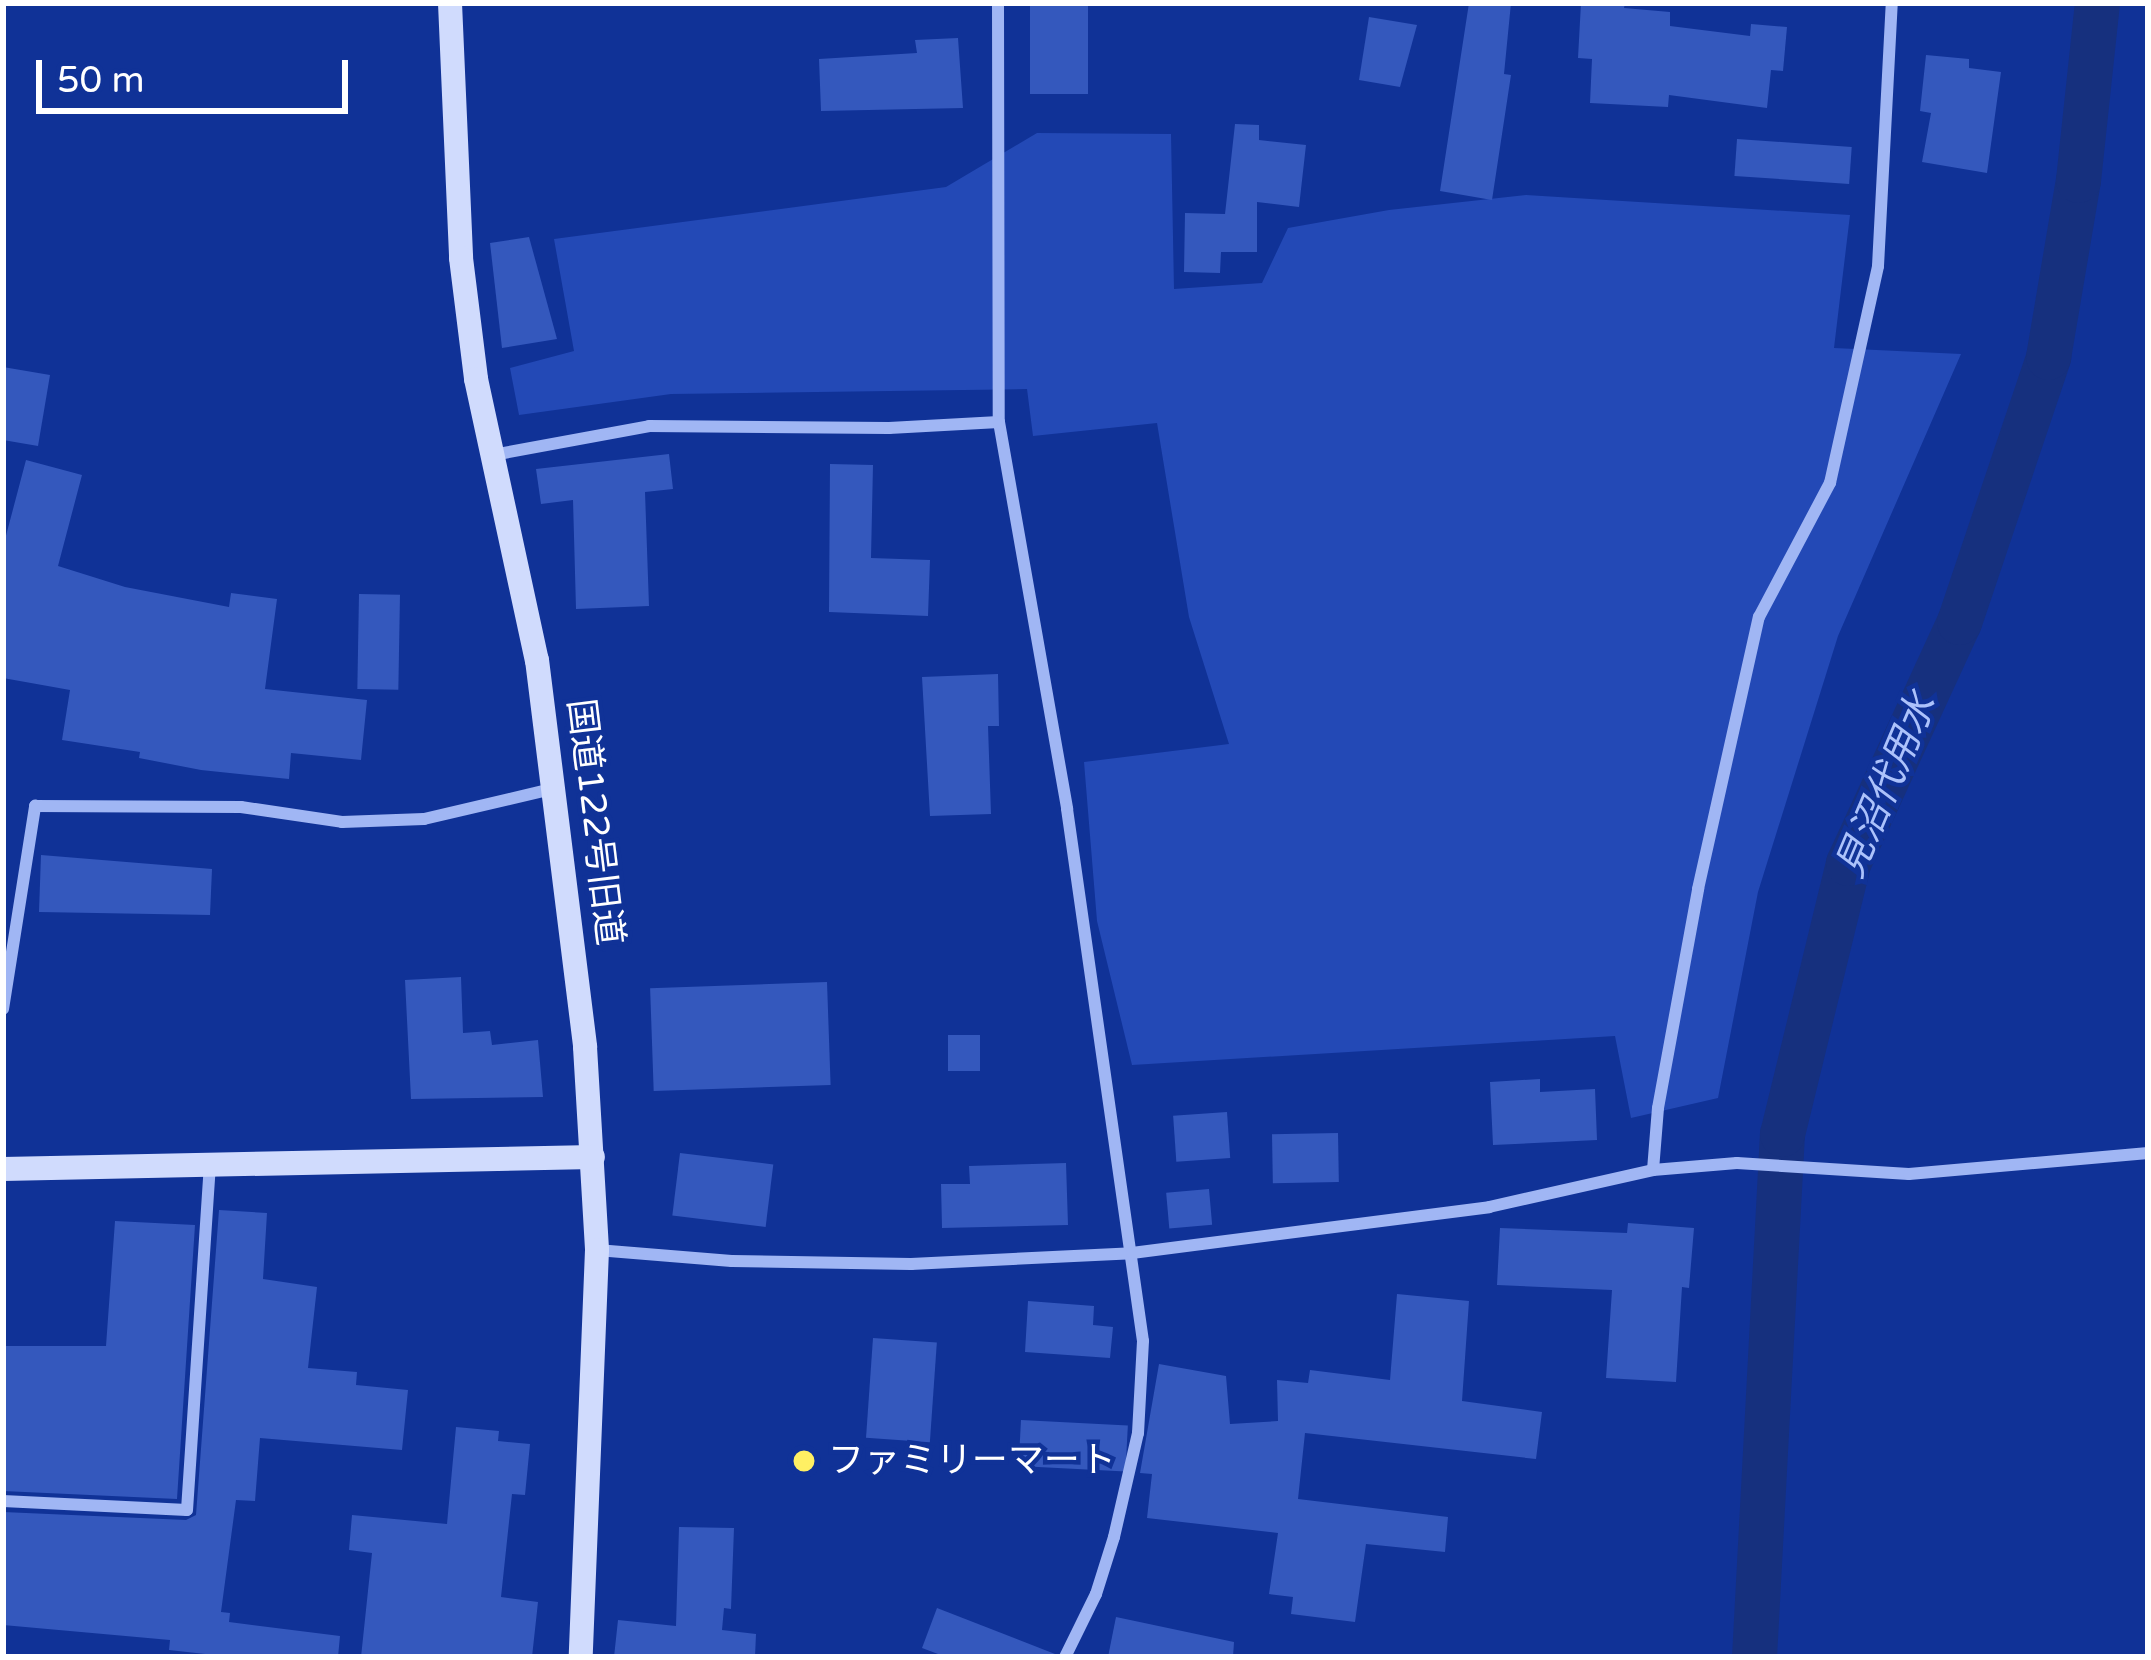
<!DOCTYPE html>
<meta charset="utf-8">
<style>
body{margin:0}
#map{position:relative;width:2151px;height:1660px;overflow:hidden;background:#103297;font-family:"Varela Round","Noto Sans JP",sans-serif}
div>[style]{position:absolute}
[style*='--x']{left:calc(var(--x)*1px);top:calc(var(--y)*1px);width:calc(var(--w)*1px);rotate:calc(var(--a)*1deg)}
.green>*{inset:0;background:#2349b6}
.canal>*{height:45px;margin:-22.5px;padding:0 22.5px;transform-origin:22.5px;border-radius:22.5px;background:#16307e}
.building>*{inset:0;background:#3458bd;transform-origin:0 0}
.street>*{height:12px;margin:-6px;padding:0 6px;transform-origin:6px;border-radius:6px;background:#a0b6f4}
.secondary>*{height:24px;margin:-12px;padding:0 12px;transform-origin:12px;border-radius:12px;background:#d0dbfd}
.dots>*{width:33px;height:33px;translate:-50% -50%;box-sizing:border-box;border:6px solid #103297;border-radius:50%}
span{translate:-50% -50%;white-space:nowrap;text-align:center;line-height:1.15;-webkit-text-stroke:9px #103297;paint-order:stroke}
.street-label{font-size:36px;color:#fff}
.poi-label{font-size:36px;color:#fff}
.left{translate:0 -50%;text-align:left}
.water-label{font-size:39px;color:#acc2fb;font-style:italic}
.frame{position:absolute;inset:0;border:6px solid #fff;pointer-events:none}
.scale{position:absolute;left:36px;top:60px;width:312px;height:54px;box-sizing:border-box;border:6px solid #fff;border-top:0;padding-left:15px;font-size:36px;line-height:42px;white-space:nowrap;color:#fff;-webkit-text-stroke:9px #103297;paint-order:stroke}
</style>
<div id="map">
<div class="green">
<i style="clip-path:polygon(1037px 133px,1171px 134px,1174px 289px,1262px 283px,1288px 228px,1389px 210px,1526px 195px,1850px 215px,1834px 348px,1961px 354px,1838px 636px,1758px 892px,1718px 1098px,1631px 1118px,1615px 1036px,1132px 1065px,1097px 921px,1084px 762px,1229px 744px,1189px 617px,1157px 423px,1033px 436px,1027px 389px,671px 394px,519px 415px,510px 368px,574px 351px,554px 239px,946px 187px)"></i>
</div>
<div class="canal">
<i style="--x:1754;--y:1657;--w:524;--a:-86.94"></i>
<i style="--x:1782;--y:1134;--w:279;--a:-76.3"></i>
<i style="--x:1848;--y:863;--w:265;--a:-65.3"></i>
<i style="--x:1959;--y:622;--w:280;--a:-71.4"></i>
<i style="--x:2048;--y:357;--w:180;--a:-80.4"></i>
<i style="--x:2078;--y:180;--w:178;--a:-83.9"></i>
</div>
<div class="building">
<i style="left:1030px;top:3px;width:58px;height:91px"></i>
<i style="clip-path:polygon(1469px 3px,1511px 3px,1504px 74px,1511px 75px,1492px 200px,1440px 191px)"></i>
<i style="clip-path:polygon(1581px 3px,1625px 3px,1624px 8px,1670px 12px,1670px 26px,1750px 36px,1751px 24px,1787px 27px,1783px 71px,1771px 70px,1767px 108px,1669px 95px,1668px 107px,1590px 103px,1592px 59px,1578px 58px)"></i>
<i style="clip-path:polygon(1369px 17px,1417px 25px,1400px 87px,1359px 80px)"></i>
<i style="clip-path:polygon(958px 38px,963px 108px,821px 111px,819px 59px,917px 53px,915px 40px)"></i>
<i style="clip-path:polygon(1926px 55px,1969px 59px,1969px 68px,2001px 72px,1987px 173px,1922px 162px,1931px 113px,1920px 111px)"></i>
<i style="clip-path:polygon(1235px 124px,1259px 125px,1259px 140px,1306px 145px,1299px 207px,1257px 202px,1257px 252px,1221px 252px,1220px 273px,1184px 272px,1185px 213px,1225px 214px)"></i>
<i style="left:1737px;top:139px;width:115px;height:37px;rotate:4deg"></i>
<i style="clip-path:polygon(529px 237px,557px 339px,502px 348px,490px 243px)"></i>
<i style="clip-path:polygon(3px 367px,50px 375px,38px 446px,3px 440px)"></i>
<i style="clip-path:polygon(669px 454px,673px 489px,645px 492px,649px 606px,576px 609px,573px 500px,541px 504px,536px 469px)"></i>
<i style="clip-path:polygon(26px 460px,82px 475px,58px 566px,125px 587px,229px 607px,231px 593px,277px 599px,265px 689px,367px 700px,361px 760px,291px 753px,289px 779px,201px 770px,139px 758px,140px 752px,62px 740px,70px 690px,3px 678px,3px 547px)"></i>
<i style="clip-path:polygon(830px 464px,873px 465px,871px 558px,930px 560px,928px 616px,829px 612px)"></i>
<i style="left:359px;top:594px;width:41px;height:95px;rotate:1deg"></i>
<i style="clip-path:polygon(998px 674px,999px 726px,988px 726px,991px 814px,930px 816px,922px 677px)"></i>
<i style="clip-path:polygon(41px 855px,212px 869px,210px 915px,39px 912px)"></i>
<i style="clip-path:polygon(461px 977px,463px 1033px,490px 1031px,492px 1045px,538px 1040px,543px 1097px,411px 1099px,405px 980px)"></i>
<i style="left:827px;top:982px;width:103px;height:177px;rotate:88deg"></i>
<i style="left:948px;top:1035px;width:32px;height:36px"></i>
<i style="clip-path:polygon(1540px 1079px,1540px 1092px,1595px 1089px,1597px 1140px,1493px 1145px,1490px 1082px)"></i>
<i style="left:1227px;top:1112px;width:46px;height:54px;rotate:86deg"></i>
<i style="left:1338px;top:1133px;width:49px;height:66px;rotate:89deg"></i>
<i style="left:680px;top:1153px;width:94px;height:63px;rotate:7deg"></i>
<i style="clip-path:polygon(1066px 1163px,1068px 1225px,942px 1228px,941px 1184px,970px 1184px,969px 1166px)"></i>
<i style="left:1209px;top:1189px;width:36px;height:43px;rotate:85deg"></i>
<i style="clip-path:polygon(219px 1210px,267px 1213px,263px 1279px,317px 1287px,308px 1368px,357px 1372px,356px 1385px,408px 1390px,402px 1450px,260px 1438px,255px 1501px,236px 1500px,221px 1612px,230px 1613px,229px 1622px,340px 1636px,338px 1657px,232px 1657px,169px 1650px,170px 1640px,3px 1625px,3px 1512px,186px 1520px,196px 1515px)"></i>
<i style="clip-path:polygon(115px 1221px,195px 1225px,177px 1499px,3px 1491px,3px 1346px,106px 1346px)"></i>
<i style="clip-path:polygon(1628px 1223px,1694px 1228px,1689px 1288px,1682px 1287px,1676px 1382px,1606px 1378px,1612px 1290px,1497px 1285px,1500px 1228px,1627px 1233px)"></i>
<i style="clip-path:polygon(1397px 1294px,1469px 1301px,1462px 1401px,1542px 1412px,1536px 1459px,1305px 1433px,1298px 1499px,1448px 1517px,1445px 1552px,1366px 1544px,1355px 1622px,1291px 1614px,1293px 1597px,1269px 1594px,1278px 1533px,1147px 1518px,1152px 1474px,1140px 1473px,1159px 1364px,1226px 1376px,1230px 1424px,1278px 1421px,1277px 1380px,1308px 1383px,1310px 1370px,1390px 1380px)"></i>
<i style="clip-path:polygon(1028px 1301px,1094px 1306px,1093px 1325px,1113px 1327px,1110px 1358px,1025px 1352px)"></i>
<i style="left:873px;top:1338px;width:64px;height:100px;rotate:4deg"></i>
<i style="left:1021px;top:1420px;width:107px;height:46px;rotate:3deg"></i>
<i style="clip-path:polygon(456px 1427px,499px 1431px,498px 1441px,530px 1444px,525px 1495px,512px 1494px,501px 1597px,538px 1602px,532px 1657px,361px 1657px,372px 1553px,349px 1550px,352px 1515px,447px 1524px)"></i>
<i style="clip-path:polygon(679px 1527px,734px 1528px,731px 1609px,724px 1608px,722px 1630px,756px 1634px,755px 1657px,614px 1657px,618px 1620px,676px 1626px)"></i>
<i style="clip-path:polygon(937px 1608px,1055px 1654px,1055px 1657px,946px 1657px,922px 1648px)"></i>
<i style="clip-path:polygon(1116px 1617px,1234px 1642px,1233px 1657px,1108px 1657px)"></i>
</div>
<div class="street">
<i style="--x:998;--y:3;--w:419;--a:89.9"></i>
<i style="--x:999;--y:422;--w:393;--a:80"></i>
<i style="--x:1067;--y:809;--w:537;--a:81.87"></i>
<i style="--x:1143;--y:1341;--w:92;--a:93.1"></i>
<i style="--x:1138;--y:1433;--w:107;--a:103"></i>
<i style="--x:1114;--y:1537;--w:60;--a:107.5"></i>
<i style="--x:1096;--y:1594;--w:70;--a:116.2"></i>
<i style="--x:493;--y:455;--w:159;--a:-10.5"></i>
<i style="--x:649;--y:426;--w:240;--a:0.5"></i>
<i style="--x:889;--y:428;--w:110;--a:-3.1"></i>
<i style="--x:3;--y:1009;--w:206;--a:-81"></i>
<i style="--x:35;--y:806;--w:206;--a:0.3"></i>
<i style="--x:241;--y:807;--w:102;--a:8.4"></i>
<i style="--x:342;--y:822;--w:82;--a:-2.1"></i>
<i style="--x:424;--y:819;--w:136;--a:-13.2"></i>
<i style="--x:1653;--y:1170;--w:62;--a:-85.4"></i>
<i style="--x:1658;--y:1108;--w:223;--a:-79.6"></i>
<i style="--x:1698;--y:889;--w:279;--a:-77.4"></i>
<i style="--x:1759;--y:617;--w:152;--a:-62.1"></i>
<i style="--x:1830;--y:483;--w:222;--a:-77.5"></i>
<i style="--x:1878;--y:266;--w:263;--a:-87"></i>
<i style="--x:597;--y:1250;--w:135;--a:4.7"></i>
<i style="--x:732;--y:1261;--w:179;--a:1"></i>
<i style="--x:911;--y:1264;--w:221;--a:-2.8"></i>
<i style="--x:1132;--y:1253;--w:360;--a:-7.3"></i>
<i style="--x:1489;--y:1207;--w:168;--a:-12.7"></i>
<i style="--x:1653;--y:1170;--w:84;--a:-4.8"></i>
<i style="--x:1737;--y:1163;--w:172;--a:3.7"></i>
<i style="--x:1909;--y:1174;--w:240;--a:-5"></i>
<i style="--x:3;--y:1501;--w:184;--a:2.8"></i>
<i style="--x:187;--y:1510;--w:347;--a:-86.2"></i>
</div>
<div class="secondary">
<i style="--x:450;--y:3;--w:255;--a:87.5"></i>
<i style="--x:461;--y:258;--w:122;--a:82.9"></i>
<i style="--x:476;--y:379;--w:288;--a:77.8"></i>
<i style="--x:537;--y:660;--w:390;--a:82.9"></i>
<i style="--x:585;--y:1047;--w:203;--a:86.6"></i>
<i style="--x:597;--y:1250;--w:407;--a:92.3"></i>
<i style="--x:3;--y:1169;--w:590;--a:-1.17"></i>
</div>
<div class="dots">
<i style="left:804px;top:1461px;background:#ffef63"></i>
</div>
<div class="street-label">
<span style="left:595px;top:822px;rotate:83deg">国道122号旧道</span>
</div>
<div class="poi-label">
<span class="left" style="left:828px;top:1461px">ファミリーマート</span>
</div>
<div class="water-label">
<span style="left:1887px;top:786px;rotate:-67deg">見沼代用水</span>
</div>
<div class="frame"></div>
<div class="scale">50 m</div>
</div>
